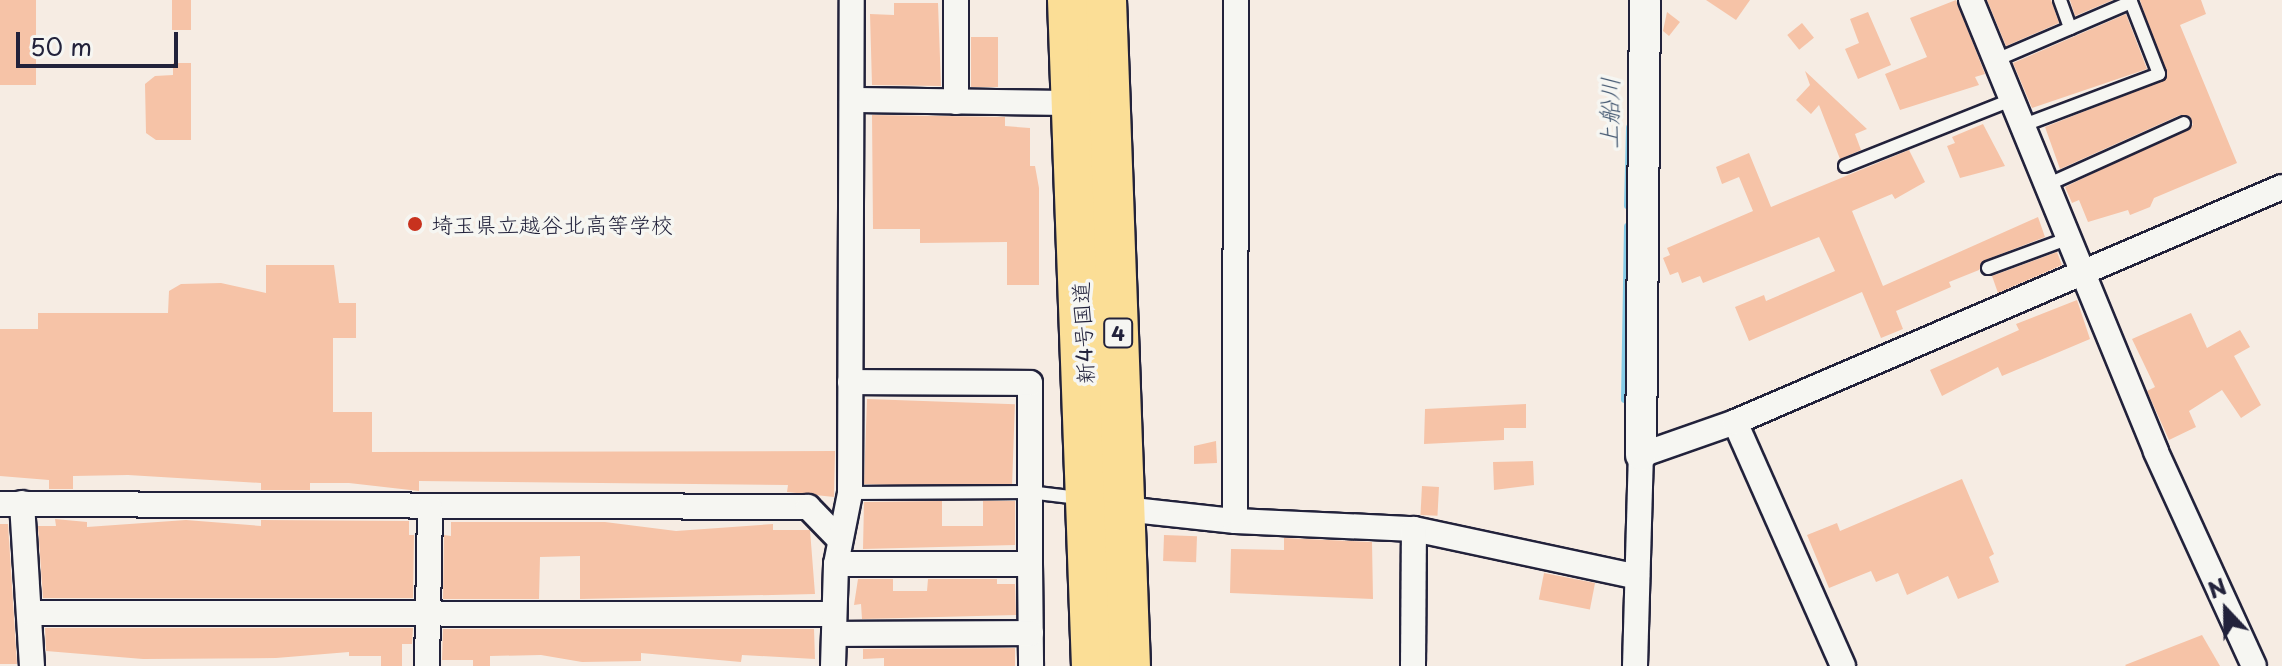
<!DOCTYPE html>
<meta charset="utf-8">
<style>
body{margin:0}
#map{position:relative;width:2282px;height:666px;overflow:hidden;background:#f6ece3;font-family:"Playpen Sans","Klee One",sans-serif}
div>[style]{position:absolute}
[style*='--x']{left:calc(var(--x)*1px);top:calc(var(--y)*1px);width:calc(var(--w)*1px);rotate:calc(var(--a)*1deg)}
.stream>*{height:7px;margin:-3.5px;padding:0 3.5px;transform-origin:3.5px;border-radius:3.5px;background:#86cce8}
.building>*{inset:0;background:#f6c3a7;transform-origin:0 0}
.roads{filter:drop-shadow(2px 0 #22223b) drop-shadow(-2px 0 #22223b) drop-shadow(0 2px #22223b) drop-shadow(0 -2px #22223b)}
.service>*{height:12px;margin:-6px;padding:0 6px;transform-origin:6px;border-radius:6px;background:#f6f6f2}
.minor>*{height:24px;margin:-12px;padding:0 12px;transform-origin:12px;border-radius:12px;background:#f6f6f2}
.tertiary>*{height:30px;margin:-15px;padding:0 15px;transform-origin:15px;border-radius:15px;background:#f6f6f2}
.trunk>*{height:40px;margin:-20px;padding:0 20px;transform-origin:20px;border-radius:20px;background:#fbde96}
.dots>*{width:22px;height:22px;translate:-50% -50%;box-sizing:border-box;border:4px solid #f6f6f2;border-radius:50%}
span{translate:-50% -50%;white-space:nowrap;text-align:center;line-height:1.15;-webkit-text-stroke:7px #f6f6f2;paint-order:stroke}
.shield-label span{padding:2px 6px;background:#f6f6f2;border:2px solid;border-radius:6px;-webkit-text-stroke-width:0}
.shield-label{font-size:20px;color:#22223b;font-weight:700}
.poi-label{font-size:22px;color:#22223b}
.left{translate:0 -50%;text-align:left}
.street-label{font-size:22px;color:#22223b}
.water-label{font-size:24px;color:#40556f;font-style:italic}
.north{position:absolute;left:2186px;top:570px;width:80px;height:80px;-webkit-text-stroke:6px #f6f6f2;paint-order:stroke;rotate:338deg;font-size:22px;font-weight:700;line-height:32px;text-align:center;color:#22223b}
.north::after{content:'';display:block;margin:auto;width:28px;height:36px;background:#22223b;clip-path:polygon(50% 0,100% 100%,50% 72%,0 100%)}
.scale{position:absolute;left:16px;top:32px;width:162px;height:36px;box-sizing:border-box;border:4px solid #22223b;border-top:0;padding-left:10px;font-size:24px;line-height:28px;white-space:nowrap;color:#22223b;-webkit-text-stroke:6px #f6f6f2;paint-order:stroke}
</style>
<div id="map">
<div class="stream">
<i style="--x:1627;--y:205;--w:78;--a:-88.5"></i>
<i style="--x:1624;--y:399;--w:173;--a:-89"></i>
</div>
<div class="building">
<i style="left:0;top:0;width:36px;height:85px"></i>
<i style="left:172px;top:0;width:19px;height:30px"></i>
<i style="clip-path:polygon(1706px 0,1750px 0,1736px 20px)"></i>
<i style="clip-path:polygon(1956px 0,1985px 74px,1975px 77px,1979px 85px,1900px 110px,1885px 74px,1927px 57px,1910px 18px)"></i>
<i style="clip-path:polygon(1987px 0,2051px 0,2059px 23px,2006px 46px)"></i>
<i style="clip-path:polygon(2070px 0,2113px 0,2075px 16px)"></i>
<i style="clip-path:polygon(2140px 0,2201px 0,2206px 14px,2180px 25px,2237px 163px,2154px 198px,2150px 207px,2130px 215px,2128px 210px,2088px 222px,2079px 200px,2072px 203px,2065px 187px,2193px 125px,2190px 116px,2180px 115px,2060px 169px,2045px 127px,2166px 79px)"></i>
<i style="clip-path:polygon(894px 3px,938px 3px,941px 86px,872px 85px,870px 14px,894px 15px)"></i>
<i style="clip-path:polygon(1667px 12px,1680px 22px,1669px 36px,1663px 31px)"></i>
<i style="clip-path:polygon(1868px 12px,1891px 65px,1858px 79px,1845px 49px,1859px 43px,1850px 19px)"></i>
<i style="clip-path:polygon(2126px 14px,2147px 69px,2032px 108px,2013px 63px)"></i>
<i style="left:1802px;top:23px;width:19px;height:19px;rotate:51deg"></i>
<i style="left:971px;top:37px;width:27px;height:50px"></i>
<i style="clip-path:polygon(173px 63px,191px 63px,191px 140px,156px 140px,146px 133px,145px 84px,155px 76px,173px 75px)"></i>
<i style="clip-path:polygon(1805px 71px,1867px 129px,1855px 134px,1861px 150px,1840px 159px,1819px 105px,1811px 114px,1796px 100px,1810px 85px)"></i>
<i style="clip-path:polygon(872px 115px,1005px 117px,1005px 126px,1030px 128px,1030px 166px,1035px 166px,1039px 188px,1039px 285px,1007px 285px,1007px 242px,920px 243px,920px 229px,873px 229px)"></i>
<i style="clip-path:polygon(1983px 124px,2005px 166px,1960px 178px,1947px 146px,1955px 143px,1952px 137px)"></i>
<i style="clip-path:polygon(1909px 150px,1925px 182px,1895px 199px,1892px 194px,1852px 211px,1883px 286px,2038px 217px,2045px 237px,1985px 260px,1979px 270px,1949px 282px,1951px 287px,1896px 311px,1903px 329px,1881px 338px,1862px 292px,1749px 341px,1735px 307px,1764px 295px,1766px 301px,1835px 271px,1819px 237px,1703px 283px,1700px 276px,1682px 283px,1678px 272px,1670px 275px,1663px 258px,1670px 255px,1667px 248px,1753px 211px,1739px 177px,1722px 184px,1716px 167px,1749px 153px,1771px 207px)"></i>
<i style="clip-path:polygon(2057px 252px,2062px 265px,1998px 293px,1992px 276px)"></i>
<i style="clip-path:polygon(266px 265px,334px 265px,339px 303px,356px 303px,356px 338px,333px 338px,333px 412px,372px 412px,372px 452px,835px 451px,834px 497px,787px 492px,788px 485px,419px 481px,419px 491px,349px 483px,310px 483px,310px 490px,261px 490px,261px 483px,128px 475px,73px 476px,73px 489px,49px 489px,49px 480px,0 476px,0 329px,38px 329px,38px 313px,168px 313px,169px 291px,181px 284px,221px 283px,266px 293px)"></i>
<i style="clip-path:polygon(2077px 300px,2090px 339px,2002px 376px,1998px 367px,1942px 396px,1930px 370px,2019px 330px,2016px 324px)"></i>
<i style="clip-path:polygon(2191px 313px,2207px 348px,2240px 330px,2250px 347px,2234px 356px,2261px 405px,2241px 418px,2222px 390px,2189px 411px,2196px 427px,2169px 440px,2147px 391px,2155px 387px,2132px 339px)"></i>
<i style="left:867px;top:399px;width:148px;height:85px;rotate:2deg"></i>
<i style="clip-path:polygon(1526px 404px,1526px 428px,1504px 428px,1504px 440px,1424px 444px,1425px 409px)"></i>
<i style="clip-path:polygon(1216px 441px,1217px 463px,1194px 464px,1194px 446px)"></i>
<i style="clip-path:polygon(1533px 461px,1534px 485px,1494px 490px,1493px 462px)"></i>
<i style="clip-path:polygon(1962px 479px,1994px 554px,1989px 557px,1999px 582px,1958px 599px,1948px 576px,1907px 595px,1898px 573px,1876px 582px,1871px 571px,1829px 588px,1807px 535px,1837px 523px,1840px 531px)"></i>
<i style="left:1422px;top:486px;width:17px;height:29px;rotate:3deg"></i>
<i style="clip-path:polygon(942px 501px,942px 526px,983px 526px,983px 501px,1015px 501px,1015px 545px,863px 549px,864px 502px)"></i>
<i style="clip-path:polygon(55px 519px,87px 522px,87px 527px,186px 520px,261px 526px,261px 520px,409px 521px,409px 535px,414px 535px,413px 598px,43px 598px,38px 526px,56px 526px)"></i>
<i style="clip-path:polygon(451px 522px,605px 522px,676px 531px,773px 524px,773px 530px,810px 530px,815px 594px,580px 599px,580px 556px,540px 557px,539px 599px,443px 599px,444px 535px,451px 536px)"></i>
<i style="clip-path:polygon(0 524px,8px 524px,17px 664px,0 664px)"></i>
<i style="left:1164px;top:535px;width:33px;height:26px;rotate:2deg"></i>
<i style="clip-path:polygon(1284px 538px,1372px 542px,1373px 599px,1230px 593px,1231px 549px,1284px 550px)"></i>
<i style="left:1544px;top:573px;width:52px;height:27px;rotate:11deg"></i>
<i style="clip-path:polygon(858px 579px,893px 579px,893px 591px,927px 591px,928px 579px,997px 579px,997px 584px,1015px 584px,1016px 615px,862px 619px,861px 604px,854px 605px)"></i>
<i style="clip-path:polygon(45px 628px,413px 628px,412px 644px,402px 644px,402px 666px,381px 666px,381px 656px,349px 656px,349px 652px,276px 658px,143px 659px,46px 651px)"></i>
<i style="clip-path:polygon(443px 629px,814px 629px,815px 659px,742px 655px,741px 662px,641px 653px,641px 661px,582px 662px,541px 655px,490px 656px,490px 666px,473px 666px,473px 660px,442px 660px)"></i>
<i style="clip-path:polygon(2202px 635px,2220px 666px,2126px 666px,2125px 665px)"></i>
<i style="clip-path:polygon(1015px 648px,1015px 666px,884px 666px,884px 658px,863px 659px,863px 649px)"></i>
</div>
<div class="roads">
<div class="service">
<i style="--x:2060;--y:0;--w:30;--a:70"></i>
<i style="--x:1996;--y:60;--w:147;--a:-23.2"></i>
<i style="--x:2131;--y:2;--w:77;--a:68.7"></i>
<i style="--x:2159;--y:74;--w:144;--a:159.3"></i>
<i style="--x:1845;--y:166;--w:181;--a:-21.7"></i>
<i style="--x:2049;--y:184;--w:148;--a:-24.3"></i>
<i style="--x:1988;--y:268;--w:90;--a:-20.3"></i>
<i style="--x:850;--y:493;--w:179;--a:-0.3"></i>
<i style="--x:1029;--y:492;--w:50;--a:6.8"></i>
</div>
<div class="minor">
<i style="--x:1971;--y:0;--w:488;--a:67.7"></i>
<i style="--x:2156;--y:452;--w:235;--a:65.4"></i>
<i style="--x:852;--y:100;--w:220;--a:0.8"></i>
<i style="--x:956;--y:102;--w:102;--a:-90"></i>
<i style="--x:1735;--y:422;--w:267;--a:66.1"></i>
<i style="--x:22;--y:503;--w:163;--a:86.5"></i>
<i style="--x:0;--y:504;--w:808;--a:0.21"></i>
<i style="--x:808;--y:507;--w:45;--a:45.9"></i>
<i style="--x:1124;--y:509;--w:112;--a:6.2"></i>
<i style="--x:1235;--y:521;--w:179;--a:2.6"></i>
<i style="--x:1414;--y:529;--w:228;--a:12.1"></i>
<i style="--x:1235;--y:521;--w:521;--a:-89.89"></i>
<i style="--x:836;--y:564;--w:194;--a:0"></i>
<i style="--x:1030;--y:564;--w:181;--a:-90"></i>
<i style="--x:1030;--y:383;--w:180;--a:-179.7"></i>
<i style="--x:1030;--y:564;--w:102;--a:89.4"></i>
<i style="--x:31;--y:613;--w:803;--a:0.07"></i>
<i style="--x:834;--y:634;--w:197;--a:-0.3"></i>
<i style="--x:427;--y:666;--w:158;--a:-88.9"></i>
<i style="--x:833;--y:666;--w:102;--a:-88.3"></i>
<i style="--x:836;--y:564;--w:72;--a:-78.8"></i>
<i style="--x:850;--y:493;--w:493;--a:-89.8"></i>
<i style="--x:1413;--y:666;--w:137;--a:-89.6"></i>
<i style="--x:1635;--y:666;--w:211;--a:-88.4"></i>
<i style="--x:1641;--y:455;--w:100;--a:-19.3"></i>
<i style="--x:1735;--y:422;--w:595;--a:-23.25"></i>
</div>
<div class="tertiary">
<i style="--x:1641;--y:455;--w:455;--a:-89.5"></i>
</div>
<div class="trunk">
<i style="--x:1068;--y:0;--w:666;--a:87.94"></i>
<i style="--x:1106;--y:0;--w:666;--a:87.94"></i>
</div>
</div>
<div class="dots">
<i style="left:415px;top:224px;background:#c8321e"></i>
</div>
<div class="shield-label">
<span style="left:1118px;top:333px">4</span>
</div>
<div class="poi-label">
<span class="left" style="left:431px;top:224px">埼玉県立越谷北高等学校</span>
</div>
<div class="street-label">
<span style="left:1082px;top:333px;rotate:-93deg">新4号国道</span>
</div>
<div class="water-label">
<span style="left:1609px;top:113px;rotate:-89deg">上船川</span>
</div>
<div class="north">N</div>
<div class="scale">50 m</div>
</div>
